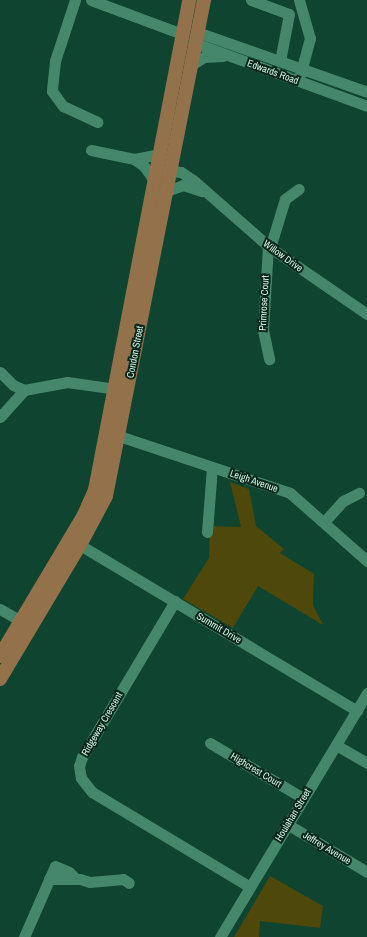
<!DOCTYPE html>
<style>
body{margin:0}
#map{position:relative;width:367px;height:937px;overflow:hidden;background:#0f4430;font-family:"Archivo Narrow",sans-serif}
div>[style]{position:absolute}
[style*='--x']{left:calc(var(--x)*1px);top:calc(var(--y)*1px);width:calc(var(--w)*1px);rotate:calc(var(--a)*1deg)}
.green>*{inset:0;background:#4e480a}
.minor>*{height:11px;margin:-5.5px;padding:0 5.5px;transform-origin:5.5px;border-radius:5.5px;background:#45876a}
.major>*{height:14px;margin:-7px;padding:0 7px;transform-origin:7px;border-radius:7px;background:#92714b}
span{translate:-50% -50%;white-space:nowrap;text-align:center;line-height:1.15;-webkit-text-stroke:4px #0a271b;paint-order:stroke}
.street-label{font-size:10px;color:#d1f2e1}
</style>
<div id="map">
<div class="green">
<i style="clip-path:polygon(230px 482px,249px 489px,256px 526px,284px 549px,280px 553px,314px 574px,313px 605px,323px 625px,258px 586px,233px 628px,183px 599px,209px 558px,210px 526px,241px 527px)"></i>
<i style="clip-path:polygon(270px 876px,323px 906px,320px 928px,260px 921px,259px 937px,234px 937px)"></i>
</div>
<div class="minor">
<i style="--x:75;--y:0;--w:64;--a:108.2"></i>
<i style="--x:55;--y:61;--w:30;--a:96"></i>
<i style="--x:52;--y:91;--w:19;--a:54"></i>
<i style="--x:63;--y:106;--w:38;--a:25"></i>
<i style="--x:91;--y:0;--w:97;--a:20.5"></i>
<i style="--x:251;--y:0;--w:40;--a:20.2"></i>
<i style="--x:289;--y:14;--w:48;--a:100.8"></i>
<i style="--x:299;--y:0;--w:40;--a:74"></i>
<i style="--x:310;--y:38;--w:38;--a:105"></i>
<i style="--x:197;--y:32;--w:180;--a:19.4"></i>
<i style="--x:195;--y:43;--w:183;--a:20.1"></i>
<i style="--x:191;--y:65;--w:15;--a:-32"></i>
<i style="--x:204;--y:57;--w:19;--a:-3"></i>
<i style="--x:91;--y:150;--w:44;--a:11.8"></i>
<i style="--x:134;--y:159;--w:26;--a:-11"></i>
<i style="--x:134;--y:159;--w:12;--a:35"></i>
<i style="--x:144;--y:166;--w:19;--a:55"></i>
<i style="--x:170;--y:171;--w:11;--a:5"></i>
<i style="--x:181;--y:172;--w:14;--a:34"></i>
<i style="--x:193;--y:180;--w:100;--a:41.3"></i>
<i style="--x:268;--y:246;--w:120;--a:34.5"></i>
<i style="--x:166;--y:191;--w:18;--a:-19"></i>
<i style="--x:183;--y:185;--w:20;--a:18"></i>
<i style="--x:268;--y:246;--w:84;--a:93.4"></i>
<i style="--x:263;--y:330;--w:30;--a:78"></i>
<i style="--x:270;--y:248;--w:51;--a:-73"></i>
<i style="--x:285;--y:199;--w:17;--a:-36"></i>
<i style="--x:0;--y:372;--w:18;--a:45"></i>
<i style="--x:13;--y:385;--w:12;--a:24"></i>
<i style="--x:24;--y:390;--w:44;--a:-10.5"></i>
<i style="--x:67;--y:382;--w:49;--a:8.1"></i>
<i style="--x:0;--y:417;--w:36;--a:-48"></i>
<i style="--x:119;--y:436;--w:180;--a:18.4"></i>
<i style="--x:290;--y:493;--w:103;--a:41.4"></i>
<i style="--x:324;--y:522;--w:28;--a:-48"></i>
<i style="--x:343;--y:501;--w:18;--a:-27"></i>
<i style="--x:207;--y:532;--w:65;--a:-85.6"></i>
<i style="--x:80;--y:545;--w:323;--a:30.9"></i>
<i style="--x:175;--y:601;--w:182;--a:120.8"></i>
<i style="--x:82;--y:757;--w:9;--a:108"></i>
<i style="--x:79;--y:766;--w:12;--a:81"></i>
<i style="--x:81;--y:778;--w:18;--a:52"></i>
<i style="--x:92;--y:792;--w:184;--a:31"></i>
<i style="--x:0;--y:609;--w:24;--a:30"></i>
<i style="--x:210;--y:743;--w:108;--a:30.6"></i>
<i style="--x:336;--y:745;--w:36;--a:30"></i>
<i style="--x:287;--y:824;--w:93;--a:31"></i>
<i style="--x:49;--y:879;--w:31;--a:0"></i>
<i style="--x:80;--y:879;--w:10;--a:17"></i>
<i style="--x:90;--y:882;--w:33;--a:-5"></i>
<i style="--x:123;--y:879;--w:7;--a:34"></i>
<i style="--x:24;--y:937;--w:77;--a:-66.4"></i>
<i style="--x:55;--y:866;--w:15;--a:23"></i>
<i style="--x:69;--y:872;--w:10;--a:45"></i>
<i style="--x:220;--y:937;--w:285;--a:-58.9"></i>
</div>
<div class="major">
<i style="--x:0;--y:656;--w:162;--a:-59.2"></i>
<i style="--x:83;--y:517;--w:30;--a:-66"></i>
<i style="--x:95;--y:490;--w:499;--a:-79.1"></i>
<i style="--x:0;--y:679;--w:156;--a:-59.2"></i>
<i style="--x:80;--y:545;--w:55;--a:-62"></i>
<i style="--x:106;--y:496;--w:506;--a:-78.82"></i>
</div>
<div class="street-label">
<span style="left:273px;top:72px;rotate:20deg">Edwards Road</span>
<span style="left:283px;top:256px;rotate:36deg">Willow Drive</span>
<span style="left:264px;top:303px;rotate:-87deg">Primrose Court</span>
<span style="left:135px;top:352px;rotate:-79deg">Condon Street</span>
<span style="left:254px;top:481px;rotate:19deg">Leigh Avenue</span>
<span style="left:219px;top:628px;rotate:31deg">Summit Drive</span>
<span style="left:102px;top:724px;rotate:-60deg">Ridgeway Crescent</span>
<span style="left:256px;top:770px;rotate:31deg">Highcrest Court</span>
<span style="left:293px;top:815px;rotate:-59deg">Houlahan Street</span>
<span style="left:327px;top:848px;rotate:31deg">Jeffrey Avenue</span>
</div>
</div>
